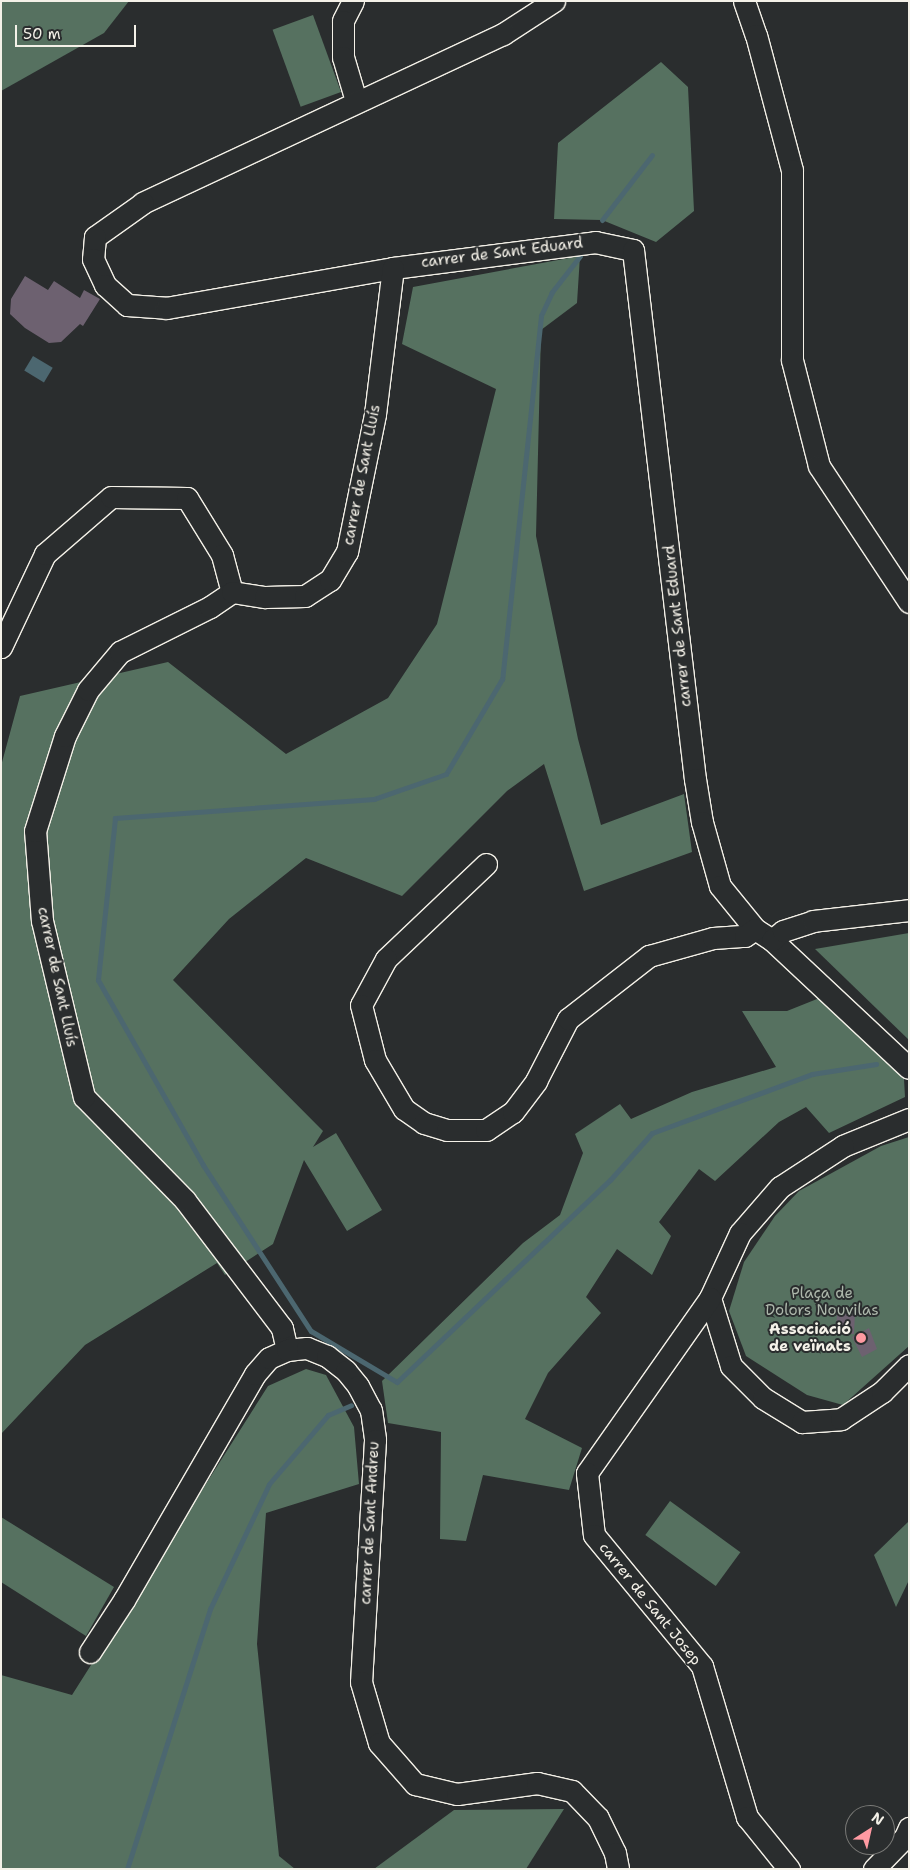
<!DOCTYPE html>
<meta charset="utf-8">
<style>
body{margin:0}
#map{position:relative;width:910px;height:1870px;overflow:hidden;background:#2a2d2e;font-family:"Shantell Sans",sans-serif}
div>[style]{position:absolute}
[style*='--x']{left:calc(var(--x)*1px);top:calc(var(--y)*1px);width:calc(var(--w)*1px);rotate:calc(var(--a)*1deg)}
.green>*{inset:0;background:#567160;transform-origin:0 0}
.water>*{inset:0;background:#4c6770;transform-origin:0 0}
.stream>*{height:5px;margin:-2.5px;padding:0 2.5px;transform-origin:2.5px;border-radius:2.5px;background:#4c6770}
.building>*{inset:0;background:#6d6170;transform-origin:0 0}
.roads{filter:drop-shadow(1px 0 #f4f1e8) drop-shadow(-1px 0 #f4f1e8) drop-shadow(0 1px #f4f1e8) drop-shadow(0 -1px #f4f1e8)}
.minor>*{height:21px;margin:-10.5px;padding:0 10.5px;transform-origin:10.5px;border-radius:10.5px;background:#2a2d2e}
.dots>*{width:14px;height:14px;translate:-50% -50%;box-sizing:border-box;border:2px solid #2a2d2e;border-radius:50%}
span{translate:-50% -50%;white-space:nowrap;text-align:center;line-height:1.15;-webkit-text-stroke:4px #2a2d2e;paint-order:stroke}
.street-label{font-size:15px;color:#f4f1e8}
.park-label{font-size:15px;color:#adb7ab}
.poi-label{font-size:15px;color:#f4f1e8;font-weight:700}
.right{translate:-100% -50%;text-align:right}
.frame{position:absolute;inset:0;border:2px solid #f4f1e8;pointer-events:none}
.north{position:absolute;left:845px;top:1805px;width:50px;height:50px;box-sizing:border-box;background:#2a2d2e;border:1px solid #7b7b78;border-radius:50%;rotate:35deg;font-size:14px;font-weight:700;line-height:20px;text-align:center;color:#f4f1e8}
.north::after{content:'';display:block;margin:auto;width:18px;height:22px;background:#ff9aa2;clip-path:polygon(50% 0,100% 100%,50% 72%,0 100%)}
.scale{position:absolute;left:15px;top:25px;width:121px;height:22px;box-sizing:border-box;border:2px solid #f4f1e8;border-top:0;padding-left:6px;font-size:15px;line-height:18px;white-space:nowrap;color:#f4f1e8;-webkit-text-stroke:4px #2a2d2e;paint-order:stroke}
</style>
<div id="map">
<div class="green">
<i style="clip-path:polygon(1px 1px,129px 1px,104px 33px,1px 91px)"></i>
<i style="left:313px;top:15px;width:82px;height:43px;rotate:70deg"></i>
<i style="clip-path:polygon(661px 62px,688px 87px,694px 211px,656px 242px,602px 220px,554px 219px,558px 143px)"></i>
<i style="clip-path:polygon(580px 256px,577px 303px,541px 330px,536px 536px,578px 739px,601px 825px,684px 794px,692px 852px,584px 891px,544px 764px,507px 791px,402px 896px,306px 858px,229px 919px,173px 980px,323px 1131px,313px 1147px,336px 1133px,382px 1210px,347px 1231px,304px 1160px,273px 1244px,225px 1275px,217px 1263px,85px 1345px,1px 1434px,1px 766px,20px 696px,168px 662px,286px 754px,388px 698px,437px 624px,496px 389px,402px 344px,413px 287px)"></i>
<i style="clip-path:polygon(909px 933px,909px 1040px,815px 949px)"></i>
<i style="clip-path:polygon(822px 997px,904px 1079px,905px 1097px,829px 1133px,806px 1107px,779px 1122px,715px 1181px,699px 1169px,659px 1222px,671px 1236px,652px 1275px,617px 1249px,586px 1297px,601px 1313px,548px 1373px,525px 1419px,582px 1448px,569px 1490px,483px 1475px,466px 1541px,440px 1539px,441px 1432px,388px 1423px,382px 1381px,523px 1243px,560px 1215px,583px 1153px,575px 1134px,620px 1104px,631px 1119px,692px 1092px,776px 1067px,742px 1011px,787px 1011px)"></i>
<i style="clip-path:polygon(909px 1137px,909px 1346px,843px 1405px,807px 1395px,746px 1356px,729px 1311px,744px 1262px,775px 1216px,799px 1191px,881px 1146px)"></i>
<i style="clip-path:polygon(306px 1369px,326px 1375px,354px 1427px,359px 1484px,266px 1513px,257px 1644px,279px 1856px,295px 1869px,1px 1869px,1px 1675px,72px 1695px,268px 1386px)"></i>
<i style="left:670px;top:1501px;width:87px;height:42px;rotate:36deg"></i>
<i style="clip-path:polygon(1px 1517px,114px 1587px,86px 1636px,1px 1582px)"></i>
<i style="clip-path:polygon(909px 1521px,909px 1580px,896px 1607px,874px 1555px)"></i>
<i style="clip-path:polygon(564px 1809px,526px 1869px,374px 1869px,454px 1810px)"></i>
</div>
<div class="water">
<i style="left:33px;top:356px;width:23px;height:17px;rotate:31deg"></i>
</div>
<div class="stream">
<i style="--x:602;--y:220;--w:82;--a:-52.4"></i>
<i style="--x:580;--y:256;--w:46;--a:127.9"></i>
<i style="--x:552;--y:292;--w:26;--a:115"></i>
<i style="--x:541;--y:316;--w:365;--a:96.1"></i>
<i style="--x:502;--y:679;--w:110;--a:120.5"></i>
<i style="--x:446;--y:774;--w:76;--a:160.9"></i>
<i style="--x:374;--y:799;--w:260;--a:175.8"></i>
<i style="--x:115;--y:818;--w:163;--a:96"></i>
<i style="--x:98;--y:980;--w:213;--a:60.4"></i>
<i style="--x:203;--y:1165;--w:198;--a:57"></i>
<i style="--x:311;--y:1331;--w:100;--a:30.7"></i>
<i style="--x:397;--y:1382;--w:294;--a:-43.5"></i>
<i style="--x:610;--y:1180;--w:63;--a:-48.2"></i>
<i style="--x:652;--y:1133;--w:171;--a:-20.2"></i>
<i style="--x:812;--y:1074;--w:65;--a:-8.9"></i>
<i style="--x:127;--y:1869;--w:273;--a:-72.3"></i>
<i style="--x:210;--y:1609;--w:138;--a:-64.7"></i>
<i style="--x:269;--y:1484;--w:91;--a:-49.5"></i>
<i style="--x:328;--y:1415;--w:25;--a:-23"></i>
</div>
<div class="building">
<i style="clip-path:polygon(25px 276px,48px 290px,54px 281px,80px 298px,84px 290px,100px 299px,83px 326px,80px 324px,61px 342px,49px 343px,25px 328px,10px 314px,11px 299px)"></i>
<i style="left:837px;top:1313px;width:18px;height:20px;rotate:3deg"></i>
<i style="clip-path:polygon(869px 1328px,877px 1349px,862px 1357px,852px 1337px)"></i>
</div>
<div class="roads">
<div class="minor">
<i style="--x:353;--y:1;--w:22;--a:117"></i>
<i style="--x:343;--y:21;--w:36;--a:90"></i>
<i style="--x:343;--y:57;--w:46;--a:73.5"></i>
<i style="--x:554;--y:1;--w:61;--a:147.1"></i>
<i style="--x:503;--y:34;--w:398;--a:154.9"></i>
<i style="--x:143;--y:203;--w:59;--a:144.7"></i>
<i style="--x:95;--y:237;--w:22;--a:95"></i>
<i style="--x:93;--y:259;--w:29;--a:65"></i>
<i style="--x:105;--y:285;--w:30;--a:42"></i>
<i style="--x:127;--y:305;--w:39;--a:4"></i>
<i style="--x:166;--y:308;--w:230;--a:-10"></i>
<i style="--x:393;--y:268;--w:204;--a:-7.3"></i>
<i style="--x:595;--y:242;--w:39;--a:12"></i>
<i style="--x:633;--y:250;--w:533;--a:83.32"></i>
<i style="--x:695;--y:779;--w:44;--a:80.8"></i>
<i style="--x:702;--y:822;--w:66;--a:74.3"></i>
<i style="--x:720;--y:886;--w:55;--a:50.9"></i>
<i style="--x:755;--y:929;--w:20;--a:33"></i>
<i style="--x:772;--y:940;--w:187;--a:43.1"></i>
<i style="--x:744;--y:1;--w:36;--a:71"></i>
<i style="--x:756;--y:35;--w:140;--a:75.1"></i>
<i style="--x:792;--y:170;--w:190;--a:90"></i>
<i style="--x:792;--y:360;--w:109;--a:75.7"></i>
<i style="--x:819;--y:466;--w:163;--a:56.5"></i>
<i style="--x:1;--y:647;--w:103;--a:-64.7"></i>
<i style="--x:45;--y:554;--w:87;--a:-40.8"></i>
<i style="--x:111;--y:497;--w:76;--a:0.8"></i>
<i style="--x:187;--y:498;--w:67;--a:58.4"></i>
<i style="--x:222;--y:555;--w:38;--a:75"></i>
<i style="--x:486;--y:864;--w:138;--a:136.5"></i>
<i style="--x:386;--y:959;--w:52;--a:118.5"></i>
<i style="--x:361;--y:1005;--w:57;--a:75.7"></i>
<i style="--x:375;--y:1060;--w:57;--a:59.4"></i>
<i style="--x:404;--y:1109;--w:24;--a:35"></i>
<i style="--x:424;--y:1123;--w:24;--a:17"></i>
<i style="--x:447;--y:1130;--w:39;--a:0"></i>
<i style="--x:486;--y:1130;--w:32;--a:-34"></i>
<i style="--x:513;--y:1112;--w:39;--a:-53"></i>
<i style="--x:536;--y:1081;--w:70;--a:-62.7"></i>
<i style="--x:568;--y:1019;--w:103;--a:-37.9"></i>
<i style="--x:649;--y:956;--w:66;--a:-15.7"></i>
<i style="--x:713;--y:938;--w:32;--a:-4"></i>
<i style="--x:745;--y:936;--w:12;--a:-35"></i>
<i style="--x:772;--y:940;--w:14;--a:-39"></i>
<i style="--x:783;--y:931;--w:32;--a:-18"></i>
<i style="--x:813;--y:921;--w:97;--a:-6.5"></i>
<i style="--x:909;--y:1119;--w:71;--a:157.8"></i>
<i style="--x:843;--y:1146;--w:75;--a:146.9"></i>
<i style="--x:780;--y:1187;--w:61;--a:131"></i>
<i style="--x:740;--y:1233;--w:72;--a:114.8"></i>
<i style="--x:710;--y:1298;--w:71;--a:72.8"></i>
<i style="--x:731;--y:1366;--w:45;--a:45"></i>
<i style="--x:763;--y:1398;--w:46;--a:31.6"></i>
<i style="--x:802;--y:1422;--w:39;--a:-4"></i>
<i style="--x:841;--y:1419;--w:49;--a:-33.4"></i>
<i style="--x:882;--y:1392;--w:38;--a:-45"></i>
<i style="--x:710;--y:1298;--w:214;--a:125.1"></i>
<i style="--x:587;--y:1473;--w:62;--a:83.6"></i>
<i style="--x:594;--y:1535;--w:170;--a:50.5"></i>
<i style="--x:702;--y:1666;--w:158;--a:73.4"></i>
<i style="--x:747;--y:1817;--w:67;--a:51.1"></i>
<i style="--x:287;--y:1350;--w:23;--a:-103"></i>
<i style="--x:282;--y:1328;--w:161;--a:-127.2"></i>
<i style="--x:185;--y:1200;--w:144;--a:-134.4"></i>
<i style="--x:84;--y:1097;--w:181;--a:-103.4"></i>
<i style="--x:42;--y:921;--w:90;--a:-94.4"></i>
<i style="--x:35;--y:831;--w:100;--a:-72.5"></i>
<i style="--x:65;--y:736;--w:51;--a:-63.4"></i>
<i style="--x:88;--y:690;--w:50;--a:-49.9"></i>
<i style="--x:120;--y:652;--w:101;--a:-26.6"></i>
<i style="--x:210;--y:607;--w:27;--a:-34"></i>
<i style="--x:232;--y:592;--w:33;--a:9"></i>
<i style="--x:265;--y:597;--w:40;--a:-1.4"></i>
<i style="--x:305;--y:596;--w:30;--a:-33"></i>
<i style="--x:330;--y:580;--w:33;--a:-59"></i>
<i style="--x:347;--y:552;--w:141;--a:-78.5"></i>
<i style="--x:375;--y:414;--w:147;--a:-83"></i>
<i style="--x:90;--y:1652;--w:62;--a:-56.8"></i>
<i style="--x:124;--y:1600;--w:261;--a:-59.9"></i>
<i style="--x:255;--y:1374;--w:21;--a:-49"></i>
<i style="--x:269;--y:1358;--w:20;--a:-24"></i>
<i style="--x:287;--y:1350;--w:20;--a:-6"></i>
<i style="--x:307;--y:1348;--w:22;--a:22"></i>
<i style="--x:327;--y:1356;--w:24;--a:38"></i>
<i style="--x:346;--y:1371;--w:19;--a:51"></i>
<i style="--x:358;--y:1386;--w:27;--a:62"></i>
<i style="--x:371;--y:1410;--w:30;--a:82"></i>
<i style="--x:375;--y:1440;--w:242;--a:93.3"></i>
<i style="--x:361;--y:1682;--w:64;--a:73.6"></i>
<i style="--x:379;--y:1743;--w:55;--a:48.7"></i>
<i style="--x:415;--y:1784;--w:43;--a:13.4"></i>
<i style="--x:457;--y:1794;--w:81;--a:-7.8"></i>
<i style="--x:537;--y:1783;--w:36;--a:13"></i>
<i style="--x:572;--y:1791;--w:37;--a:46"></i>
<i style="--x:598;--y:1818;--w:39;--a:64"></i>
<i style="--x:615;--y:1853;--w:16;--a:79"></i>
<i style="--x:874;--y:1869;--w:45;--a:-45.9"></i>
<i style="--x:905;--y:1837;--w:10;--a:-66"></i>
</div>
</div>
<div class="dots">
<i style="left:861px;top:1338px;background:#ff9aa2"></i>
</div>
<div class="street-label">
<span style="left:502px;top:253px;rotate:-7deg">carrer de Sant Eduard</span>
<span style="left:362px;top:475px;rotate:-79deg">carrer de Sant Lluís</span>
<span style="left:678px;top:626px;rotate:-96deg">carrer de Sant Eduard</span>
<span style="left:57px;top:977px;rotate:78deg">carrer de Sant Lluís</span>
<span style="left:370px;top:1523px;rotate:-87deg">carrer de Sant Andreu</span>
<span style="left:650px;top:1604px;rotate:51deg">carrer de Sant Josep</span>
</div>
<div class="park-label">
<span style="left:822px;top:1302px">Plaça de<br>Dolors Nouvilas</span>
</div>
<div class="poi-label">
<span class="right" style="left:851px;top:1338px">Associació<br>de veïnats</span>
</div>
<div class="frame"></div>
<div class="north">N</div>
<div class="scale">50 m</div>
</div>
